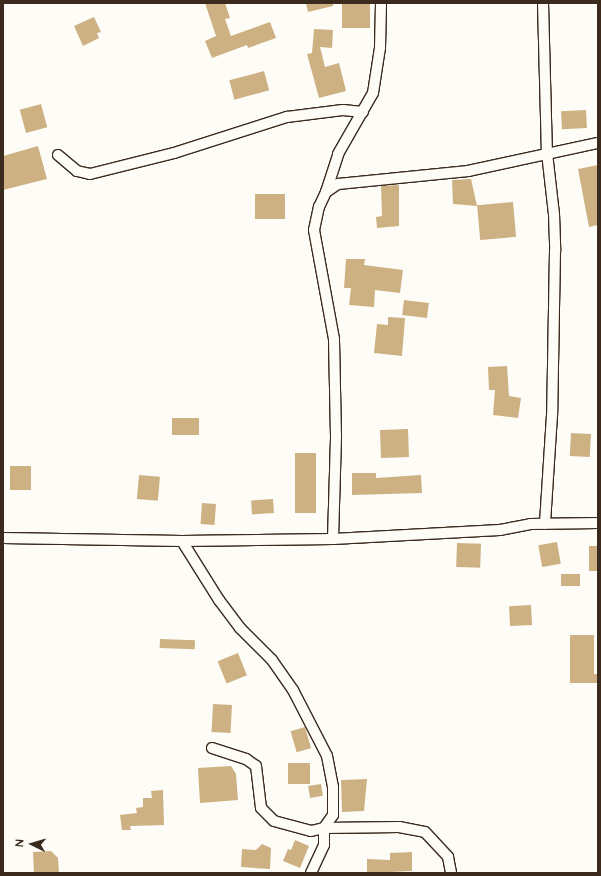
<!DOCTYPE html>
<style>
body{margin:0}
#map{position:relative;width:601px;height:876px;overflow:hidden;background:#fdfcf7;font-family:"Architects Daughter",sans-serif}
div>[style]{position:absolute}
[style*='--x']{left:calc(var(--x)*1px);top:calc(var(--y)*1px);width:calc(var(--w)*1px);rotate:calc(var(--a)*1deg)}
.building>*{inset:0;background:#ceb183;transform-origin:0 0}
.roads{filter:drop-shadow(1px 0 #3b2a1e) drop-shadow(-1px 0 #3b2a1e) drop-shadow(0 1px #3b2a1e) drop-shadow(0 -1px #3b2a1e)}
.minor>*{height:10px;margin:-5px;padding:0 5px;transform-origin:5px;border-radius:5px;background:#fdfcf7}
span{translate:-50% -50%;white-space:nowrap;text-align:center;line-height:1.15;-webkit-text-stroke:3px #fdfcf7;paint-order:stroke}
.frame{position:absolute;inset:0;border:4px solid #3b2a1e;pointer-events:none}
.north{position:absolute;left:12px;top:824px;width:40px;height:40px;-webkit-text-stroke:3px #fdfcf7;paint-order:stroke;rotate:275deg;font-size:11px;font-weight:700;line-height:16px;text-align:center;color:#3b2a1e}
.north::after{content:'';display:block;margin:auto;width:14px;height:18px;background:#3b2a1e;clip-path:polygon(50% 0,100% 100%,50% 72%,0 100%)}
</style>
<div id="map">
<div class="building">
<i style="clip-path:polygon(205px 3px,225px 3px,230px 18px,225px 19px,231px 36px,270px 22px,276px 38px,248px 48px,247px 45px,212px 58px,205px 41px,216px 36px)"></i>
<i style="clip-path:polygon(306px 3px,333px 3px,333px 6px,308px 12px)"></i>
<i style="left:342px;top:3px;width:28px;height:25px"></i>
<i style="clip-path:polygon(94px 17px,101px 32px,97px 33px,99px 38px,83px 46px,74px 26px)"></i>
<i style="clip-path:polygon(314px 29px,333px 30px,332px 48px,320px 47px,325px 67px,339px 63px,346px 91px,319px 98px,307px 54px,312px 53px)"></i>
<i style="left:264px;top:71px;width:20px;height:36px;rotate:75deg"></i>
<i style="left:41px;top:104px;width:24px;height:22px;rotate:75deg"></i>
<i style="left:586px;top:110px;width:18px;height:25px;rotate:87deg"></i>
<i style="clip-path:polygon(38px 146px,47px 179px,3px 190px,3px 156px)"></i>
<i style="clip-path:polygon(598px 165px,598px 225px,589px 227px,578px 169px)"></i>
<i style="clip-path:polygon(471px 179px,477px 206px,453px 204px,452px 180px)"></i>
<i style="clip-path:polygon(399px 185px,399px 226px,377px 228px,376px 217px,382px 216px,381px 186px)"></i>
<i style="left:255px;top:194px;width:30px;height:25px"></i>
<i style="left:513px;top:202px;width:35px;height:36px;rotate:85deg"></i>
<i style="clip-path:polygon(346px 259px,365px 259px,364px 265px,403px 270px,400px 293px,375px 290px,374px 307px,349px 305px,351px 288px,344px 288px)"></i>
<i style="left:404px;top:300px;width:25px;height:15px;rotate:7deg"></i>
<i style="clip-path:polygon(388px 317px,405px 318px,402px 356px,374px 353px,377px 324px,388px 325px)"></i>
<i style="clip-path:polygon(507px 366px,509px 396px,521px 398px,518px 418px,493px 415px,495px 390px,489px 390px,488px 367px)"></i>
<i style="left:199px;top:418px;width:17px;height:27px;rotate:90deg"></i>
<i style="left:408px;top:429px;width:28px;height:28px;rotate:88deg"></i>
<i style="left:571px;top:433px;width:20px;height:23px;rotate:3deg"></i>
<i style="left:316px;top:453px;width:60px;height:21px;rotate:90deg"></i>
<i style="left:10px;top:466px;width:21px;height:24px"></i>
<i style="clip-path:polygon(352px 473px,376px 473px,376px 478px,421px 475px,422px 493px,352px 495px)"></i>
<i style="left:139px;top:475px;width:21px;height:24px;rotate:5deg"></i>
<i style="left:273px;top:499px;width:14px;height:22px;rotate:86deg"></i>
<i style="left:202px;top:503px;width:14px;height:21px;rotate:4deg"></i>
<i style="left:557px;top:542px;width:22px;height:19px;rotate:80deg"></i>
<i style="left:457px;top:543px;width:24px;height:24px;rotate:2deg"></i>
<i style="left:589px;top:546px;width:9px;height:25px"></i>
<i style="left:561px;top:574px;width:19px;height:12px"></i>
<i style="left:531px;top:605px;width:20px;height:22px;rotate:87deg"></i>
<i style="clip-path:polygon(570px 635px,594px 635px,594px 674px,598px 674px,598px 683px,570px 683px)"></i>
<i style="left:160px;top:639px;width:35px;height:9px;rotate:2deg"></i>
<i style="left:238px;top:653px;width:24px;height:22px;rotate:68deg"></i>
<i style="left:213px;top:704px;width:19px;height:28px;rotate:3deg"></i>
<i style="left:305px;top:727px;width:22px;height:15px;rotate:74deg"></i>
<i style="left:288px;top:763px;width:22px;height:21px"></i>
<i style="clip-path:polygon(231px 766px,236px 774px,238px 800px,200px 803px,198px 768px)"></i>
<i style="clip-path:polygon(367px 779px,364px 811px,342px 812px,341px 780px)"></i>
<i style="left:321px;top:784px;width:12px;height:13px;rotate:81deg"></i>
<i style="clip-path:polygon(163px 790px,164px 825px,130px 826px,131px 830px,122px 830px,120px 815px,137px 813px,136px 808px,143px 807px,143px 798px,152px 798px,151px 791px)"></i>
<i style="clip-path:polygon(295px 840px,309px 846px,300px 868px,283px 861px,288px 849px,291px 850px)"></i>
<i style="clip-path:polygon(262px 844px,271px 848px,270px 869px,241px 867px,242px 849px,256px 850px)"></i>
<i style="clip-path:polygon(51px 851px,58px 858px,59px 873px,34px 873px,33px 852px)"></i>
<i style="clip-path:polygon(412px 852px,412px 871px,367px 873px,367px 859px,390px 860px,390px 853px)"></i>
</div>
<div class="roads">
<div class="minor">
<i style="--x:543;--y:3;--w:150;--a:88.5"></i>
<i style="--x:547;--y:153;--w:61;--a:83.5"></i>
<i style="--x:554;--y:214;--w:37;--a:88"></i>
<i style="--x:555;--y:251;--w:164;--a:91"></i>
<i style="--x:552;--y:415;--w:109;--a:93.7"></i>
<i style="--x:58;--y:155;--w:25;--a:40"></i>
<i style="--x:77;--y:171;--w:13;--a:13"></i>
<i style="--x:90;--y:174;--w:87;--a:-14"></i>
<i style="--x:174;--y:153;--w:119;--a:-17.7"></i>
<i style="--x:287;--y:117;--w:56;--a:-7.1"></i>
<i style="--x:343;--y:110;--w:20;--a:6"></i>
<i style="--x:326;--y:192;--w:40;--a:-72"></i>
<i style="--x:338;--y:154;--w:70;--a:-60.2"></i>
<i style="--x:373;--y:93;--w:46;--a:-81.2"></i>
<i style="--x:380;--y:48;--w:45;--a:-88.7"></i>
<i style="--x:3;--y:538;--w:179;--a:1"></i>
<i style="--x:182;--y:541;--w:151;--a:-0.8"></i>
<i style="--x:333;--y:539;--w:167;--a:-3.1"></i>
<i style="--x:500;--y:530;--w:31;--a:-11"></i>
<i style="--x:530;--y:524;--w:68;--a:-0.8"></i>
<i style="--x:333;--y:539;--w:103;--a:-88.3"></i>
<i style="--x:336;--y:436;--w:97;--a:-91.2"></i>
<i style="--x:334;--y:339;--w:111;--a:-100.4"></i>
<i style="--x:314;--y:230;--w:24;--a:-78"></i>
<i style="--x:319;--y:207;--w:17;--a:-65"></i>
<i style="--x:326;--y:192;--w:14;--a:-34"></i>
<i style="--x:338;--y:184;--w:131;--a:-5.7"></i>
<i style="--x:468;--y:171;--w:133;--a:-12.2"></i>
<i style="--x:182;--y:541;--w:70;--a:57.9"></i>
<i style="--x:219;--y:600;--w:35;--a:53"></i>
<i style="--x:240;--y:628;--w:45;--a:45"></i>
<i style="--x:272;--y:660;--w:37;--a:55"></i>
<i style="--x:293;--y:690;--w:74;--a:62.7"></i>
<i style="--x:327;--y:756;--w:32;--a:79"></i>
<i style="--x:333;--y:787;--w:28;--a:90"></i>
<i style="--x:333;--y:815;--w:16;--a:125"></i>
<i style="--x:324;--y:828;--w:17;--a:90"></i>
<i style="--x:324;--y:845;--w:31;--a:115"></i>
<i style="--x:212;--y:748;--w:36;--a:18"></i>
<i style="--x:246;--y:759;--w:12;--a:35"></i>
<i style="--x:256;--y:766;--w:42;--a:83.2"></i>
<i style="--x:261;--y:808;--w:18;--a:45"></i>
<i style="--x:274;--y:821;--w:38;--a:15"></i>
<i style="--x:311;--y:831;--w:13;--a:-13"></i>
<i style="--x:324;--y:828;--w:75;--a:-0.8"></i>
<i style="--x:399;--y:827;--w:26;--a:11"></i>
<i style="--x:425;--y:832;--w:34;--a:47"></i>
<i style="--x:448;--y:857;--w:16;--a:79"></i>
</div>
</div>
<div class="frame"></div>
<div class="north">N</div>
</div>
